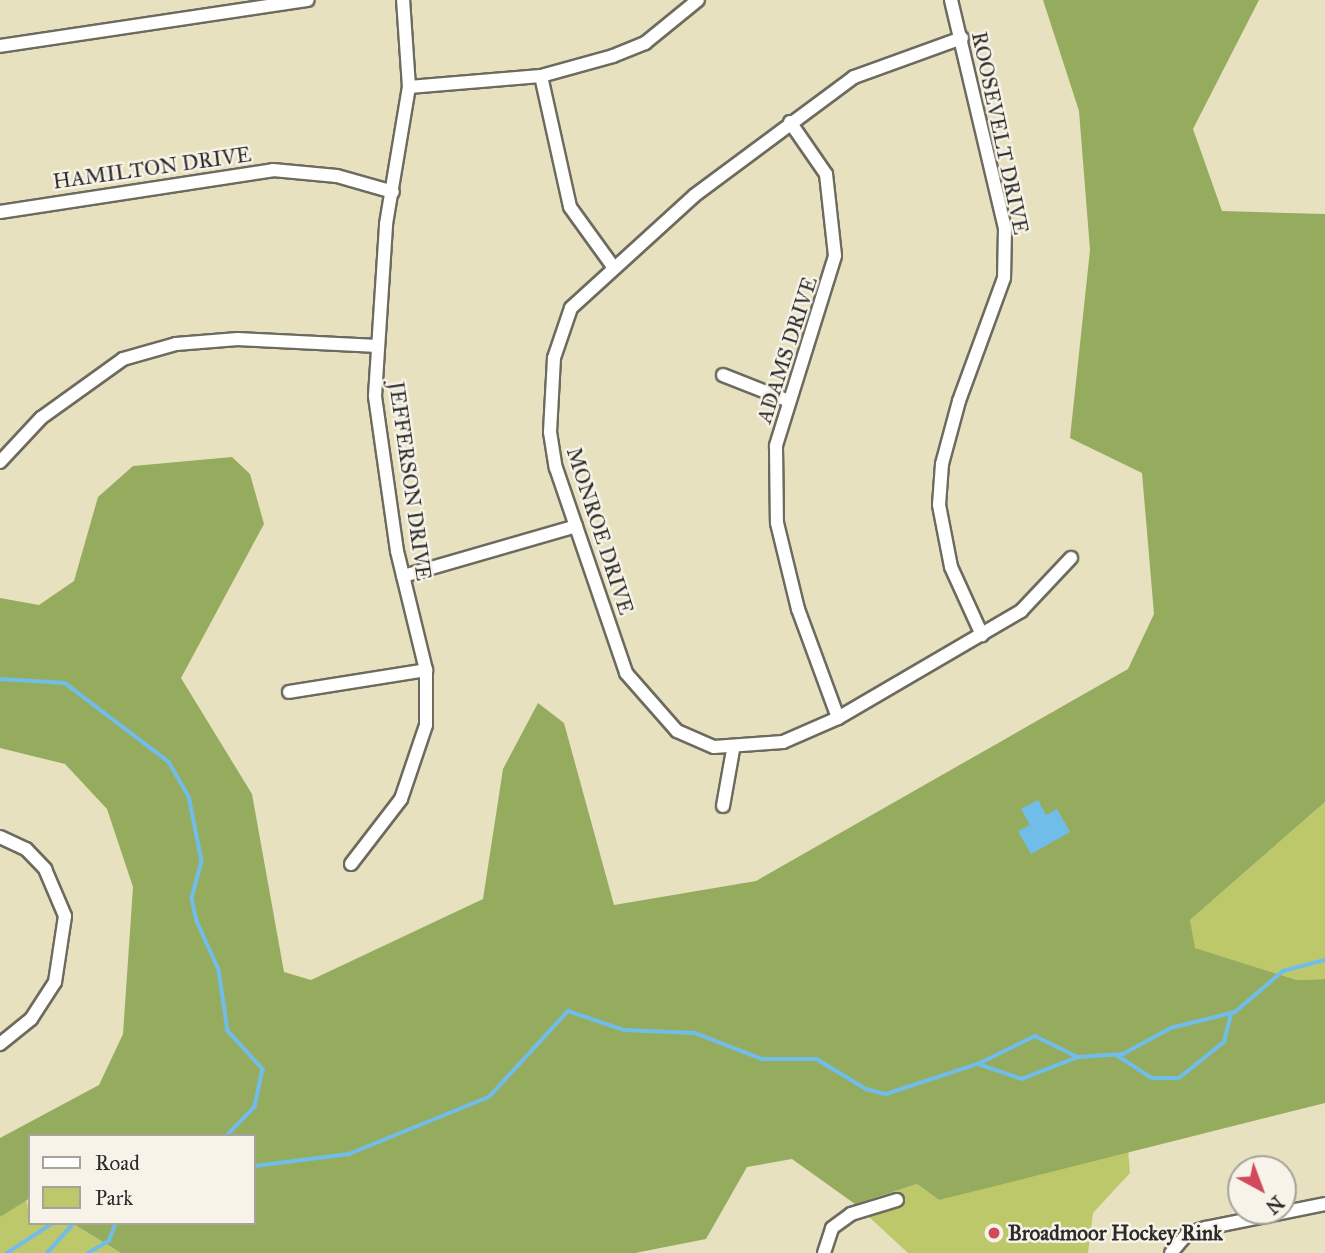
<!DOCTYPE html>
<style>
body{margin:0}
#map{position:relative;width:1325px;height:1253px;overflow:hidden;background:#e8e1bf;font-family:"IM FELL Great Primer",serif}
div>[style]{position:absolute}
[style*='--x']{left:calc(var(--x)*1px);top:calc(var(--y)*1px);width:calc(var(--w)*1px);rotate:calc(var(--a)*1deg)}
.green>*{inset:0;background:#bcc86a}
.forest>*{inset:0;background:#95ac5e}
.water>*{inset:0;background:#71bdea}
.stream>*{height:3.5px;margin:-1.75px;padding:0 1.75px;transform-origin:1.75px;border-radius:1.75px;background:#71bdea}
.roads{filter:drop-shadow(2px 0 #6d6b5f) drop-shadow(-2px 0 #6d6b5f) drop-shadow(0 2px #6d6b5f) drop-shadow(0 -2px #6d6b5f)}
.minor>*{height:12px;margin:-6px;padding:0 6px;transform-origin:6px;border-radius:6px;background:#fff}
.dots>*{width:19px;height:19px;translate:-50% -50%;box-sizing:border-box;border:4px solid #f7f3e8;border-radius:50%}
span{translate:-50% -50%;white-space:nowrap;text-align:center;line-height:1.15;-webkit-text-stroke:5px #f7f3e8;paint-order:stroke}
.street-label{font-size:21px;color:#2b2b2b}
.poi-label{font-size:21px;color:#2b2b2b;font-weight:700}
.left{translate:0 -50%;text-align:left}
.legend{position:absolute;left:28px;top:1134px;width:228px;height:91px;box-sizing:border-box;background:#f7f3e8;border:2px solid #a5a39c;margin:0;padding:9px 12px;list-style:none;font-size:21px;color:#2b2b2b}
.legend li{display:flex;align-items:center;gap:14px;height:35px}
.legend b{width:35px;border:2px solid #a5a39c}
.north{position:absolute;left:1227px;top:1155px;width:70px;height:70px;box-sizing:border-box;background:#f7f3e8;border:2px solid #a5a39c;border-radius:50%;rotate:139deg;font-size:19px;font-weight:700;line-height:28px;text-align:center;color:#2b2b2b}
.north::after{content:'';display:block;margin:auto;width:24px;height:32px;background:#d1495b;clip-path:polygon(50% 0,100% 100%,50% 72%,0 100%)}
</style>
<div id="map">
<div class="green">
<i style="clip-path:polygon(1325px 802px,1325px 979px,1297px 980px,1194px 948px,1190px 920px)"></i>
<i style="clip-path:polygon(1128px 1149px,1130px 1173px,1093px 1213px,1088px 1253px,908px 1253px,855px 1204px,917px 1184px,939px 1200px)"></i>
<i style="clip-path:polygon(26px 1196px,30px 1223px,72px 1223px,121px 1253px,0 1253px,0 1217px)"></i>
</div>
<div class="forest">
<i style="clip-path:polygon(1043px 0,1259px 0,1193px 129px,1222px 211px,1325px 214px,1325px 802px,1190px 920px,1195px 948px,1297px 980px,1325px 979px,1325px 1103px,939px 1200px,917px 1184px,855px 1204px,792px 1159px,747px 1167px,706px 1239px,635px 1253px,121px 1253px,72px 1223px,254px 1223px,254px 1136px,30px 1136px,30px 1198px,0 1217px,0 1138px,99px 1085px,123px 1034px,133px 887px,107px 809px,65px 764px,0 748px,0 598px,39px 605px,74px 581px,98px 497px,133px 466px,232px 457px,250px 474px,264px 524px,181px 678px,252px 794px,284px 972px,311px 980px,483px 899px,503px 769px,538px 703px,564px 723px,614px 905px,756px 881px,1128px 669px,1154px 614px,1142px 473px,1070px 438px,1090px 250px,1079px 111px)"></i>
</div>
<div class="water">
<i style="clip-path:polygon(1038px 800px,1046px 815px,1057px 809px,1070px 832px,1031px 854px,1018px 831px,1030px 825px,1021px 809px)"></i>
</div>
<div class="stream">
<i style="--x:0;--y:679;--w:65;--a:3.5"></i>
<i style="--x:65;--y:683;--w:131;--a:37.2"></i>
<i style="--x:169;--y:762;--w:39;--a:60"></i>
<i style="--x:189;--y:796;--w:66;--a:78.7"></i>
<i style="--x:202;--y:861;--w:38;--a:105"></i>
<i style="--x:192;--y:898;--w:24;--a:78"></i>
<i style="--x:197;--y:921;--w:54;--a:65.8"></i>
<i style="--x:219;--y:970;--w:62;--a:81.6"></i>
<i style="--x:228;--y:1031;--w:52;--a:47.4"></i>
<i style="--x:263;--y:1069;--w:39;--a:102"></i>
<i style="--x:255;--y:1107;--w:40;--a:134"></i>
<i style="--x:1118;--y:1056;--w:40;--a:32.9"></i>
<i style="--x:1152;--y:1078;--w:27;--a:0"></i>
<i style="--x:1179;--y:1078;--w:58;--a:-38.7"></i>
<i style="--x:1224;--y:1042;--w:30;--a:-76"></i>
<i style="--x:978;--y:1064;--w:64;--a:-26.2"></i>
<i style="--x:1035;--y:1036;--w:48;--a:26"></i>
<i style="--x:254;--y:1166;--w:96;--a:-7.2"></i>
<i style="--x:349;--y:1154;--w:151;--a:-22.2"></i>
<i style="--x:489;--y:1097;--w:117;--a:-47.4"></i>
<i style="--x:568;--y:1011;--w:59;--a:18.7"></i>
<i style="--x:624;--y:1030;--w:71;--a:2.4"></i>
<i style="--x:695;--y:1033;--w:72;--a:21.2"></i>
<i style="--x:762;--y:1059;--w:55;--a:0"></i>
<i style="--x:817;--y:1059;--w:57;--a:31.5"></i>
<i style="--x:866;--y:1089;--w:21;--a:14"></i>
<i style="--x:886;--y:1094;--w:97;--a:-18.1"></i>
<i style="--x:978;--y:1064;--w:46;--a:18.8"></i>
<i style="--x:1022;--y:1079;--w:60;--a:-21.4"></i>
<i style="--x:1078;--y:1057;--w:45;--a:-3.8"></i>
<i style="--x:1123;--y:1054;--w:55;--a:-28.4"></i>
<i style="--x:1171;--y:1028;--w:66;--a:-14"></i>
<i style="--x:1235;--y:1012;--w:63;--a:-40.5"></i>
<i style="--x:1283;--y:971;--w:43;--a:-14.7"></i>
<i style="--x:7;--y:1253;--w:55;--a:-33.1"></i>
<i style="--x:47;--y:1253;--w:40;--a:-48"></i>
<i style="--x:88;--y:1253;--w:24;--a:-30"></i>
<i style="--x:109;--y:1241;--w:19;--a:-69"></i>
</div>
<div class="roads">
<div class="minor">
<i style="--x:951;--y:0;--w:234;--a:76.7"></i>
<i style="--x:1005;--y:228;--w:50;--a:91.1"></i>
<i style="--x:1004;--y:278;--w:131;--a:110.1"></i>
<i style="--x:959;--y:401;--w:65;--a:105.1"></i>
<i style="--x:942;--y:464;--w:41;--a:94.2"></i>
<i style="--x:939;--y:505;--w:63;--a:79"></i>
<i style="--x:951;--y:567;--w:75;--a:65.5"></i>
<i style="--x:962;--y:38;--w:115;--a:160.1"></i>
<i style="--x:854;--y:77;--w:199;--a:143.4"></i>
<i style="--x:694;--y:196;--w:166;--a:137.7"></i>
<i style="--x:571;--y:308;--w:53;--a:108.8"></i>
<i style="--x:554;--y:358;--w:74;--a:93.1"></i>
<i style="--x:550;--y:432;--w:36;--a:81"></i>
<i style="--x:556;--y:468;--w:217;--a:71.1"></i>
<i style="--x:626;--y:673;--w:77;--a:48.7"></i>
<i style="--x:677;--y:731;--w:40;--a:23.4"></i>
<i style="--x:714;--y:747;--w:69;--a:-4.1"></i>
<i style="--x:783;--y:742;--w:60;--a:-23.6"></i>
<i style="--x:838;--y:718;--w:212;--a:-30.3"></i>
<i style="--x:1021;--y:611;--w:73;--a:-46.7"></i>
<i style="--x:0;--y:46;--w:311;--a:-8.5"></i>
<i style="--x:541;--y:76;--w:134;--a:77.5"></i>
<i style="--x:570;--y:207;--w:75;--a:54.2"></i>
<i style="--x:409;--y:87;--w:132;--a:-4.8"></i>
<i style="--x:541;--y:76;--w:75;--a:-15.5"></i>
<i style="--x:613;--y:56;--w:35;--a:-22"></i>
<i style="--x:645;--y:43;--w:68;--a:-39.1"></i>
<i style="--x:790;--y:122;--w:63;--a:55.3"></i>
<i style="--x:826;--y:174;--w:82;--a:83.7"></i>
<i style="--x:835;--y:256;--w:199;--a:107.3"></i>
<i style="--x:776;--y:446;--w:77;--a:89.3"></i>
<i style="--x:777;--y:523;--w:89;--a:76.3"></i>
<i style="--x:798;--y:609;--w:116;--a:69.8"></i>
<i style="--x:0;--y:212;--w:276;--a:-8.7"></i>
<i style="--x:273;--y:170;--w:64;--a:5.4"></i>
<i style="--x:337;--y:176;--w:58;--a:15.9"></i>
<i style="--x:723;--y:375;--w:71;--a:21.5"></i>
<i style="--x:0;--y:462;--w:60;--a:-47"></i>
<i style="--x:41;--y:418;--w:101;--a:-35.7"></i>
<i style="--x:123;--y:359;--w:55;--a:-15.8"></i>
<i style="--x:176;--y:344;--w:62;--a:-4.6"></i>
<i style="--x:238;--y:339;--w:139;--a:2.9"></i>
<i style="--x:403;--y:576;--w:180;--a:-16.1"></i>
<i style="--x:289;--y:692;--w:139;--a:-9.1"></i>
<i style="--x:723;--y:806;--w:57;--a:-79.9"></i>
<i style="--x:0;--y:837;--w:29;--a:25"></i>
<i style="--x:26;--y:849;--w:28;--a:46"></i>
<i style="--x:45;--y:869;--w:51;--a:66.9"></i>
<i style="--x:65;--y:916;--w:67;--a:98.6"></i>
<i style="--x:55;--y:982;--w:44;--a:123"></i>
<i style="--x:31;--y:1019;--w:40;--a:141"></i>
<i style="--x:351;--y:864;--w:82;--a:-52.4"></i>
<i style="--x:401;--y:799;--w:78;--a:-71.3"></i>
<i style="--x:426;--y:725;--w:55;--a:-90"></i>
<i style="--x:426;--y:670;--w:122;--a:-103.7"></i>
<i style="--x:397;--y:551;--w:157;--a:-98.1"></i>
<i style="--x:375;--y:396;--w:172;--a:-86.3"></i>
<i style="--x:386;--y:224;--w:139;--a:-80.5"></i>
<i style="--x:409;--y:87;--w:87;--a:-93.9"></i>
<i style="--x:824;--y:1253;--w:26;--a:-72"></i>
<i style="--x:832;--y:1228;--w:24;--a:-36"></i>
<i style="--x:851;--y:1214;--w:48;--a:-16.9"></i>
<i style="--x:1171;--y:1253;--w:25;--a:-50"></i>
<i style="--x:1187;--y:1234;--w:20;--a:-18"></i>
<i style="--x:1206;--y:1228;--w:121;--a:-11.4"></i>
</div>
</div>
<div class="dots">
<i style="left:994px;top:1233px;background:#d1495b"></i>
</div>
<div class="street-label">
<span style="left:1000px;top:133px;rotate:78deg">ROOSEVELT DRIVE</span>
<span style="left:152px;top:168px;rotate:-8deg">HAMILTON DRIVE</span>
<span style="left:787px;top:350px;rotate:-72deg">ADAMS DRIVE</span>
<span style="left:410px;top:481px;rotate:82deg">JEFFERSON DRIVE</span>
<span style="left:600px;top:531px;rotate:72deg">MONROE DRIVE</span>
</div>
<div class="poi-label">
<span class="left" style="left:1008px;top:1233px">Broadmoor Hockey Rink</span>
</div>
<ul class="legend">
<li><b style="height:9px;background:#fff"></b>Road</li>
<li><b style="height:19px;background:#bcc86a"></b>Park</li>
</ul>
<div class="north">N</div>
</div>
